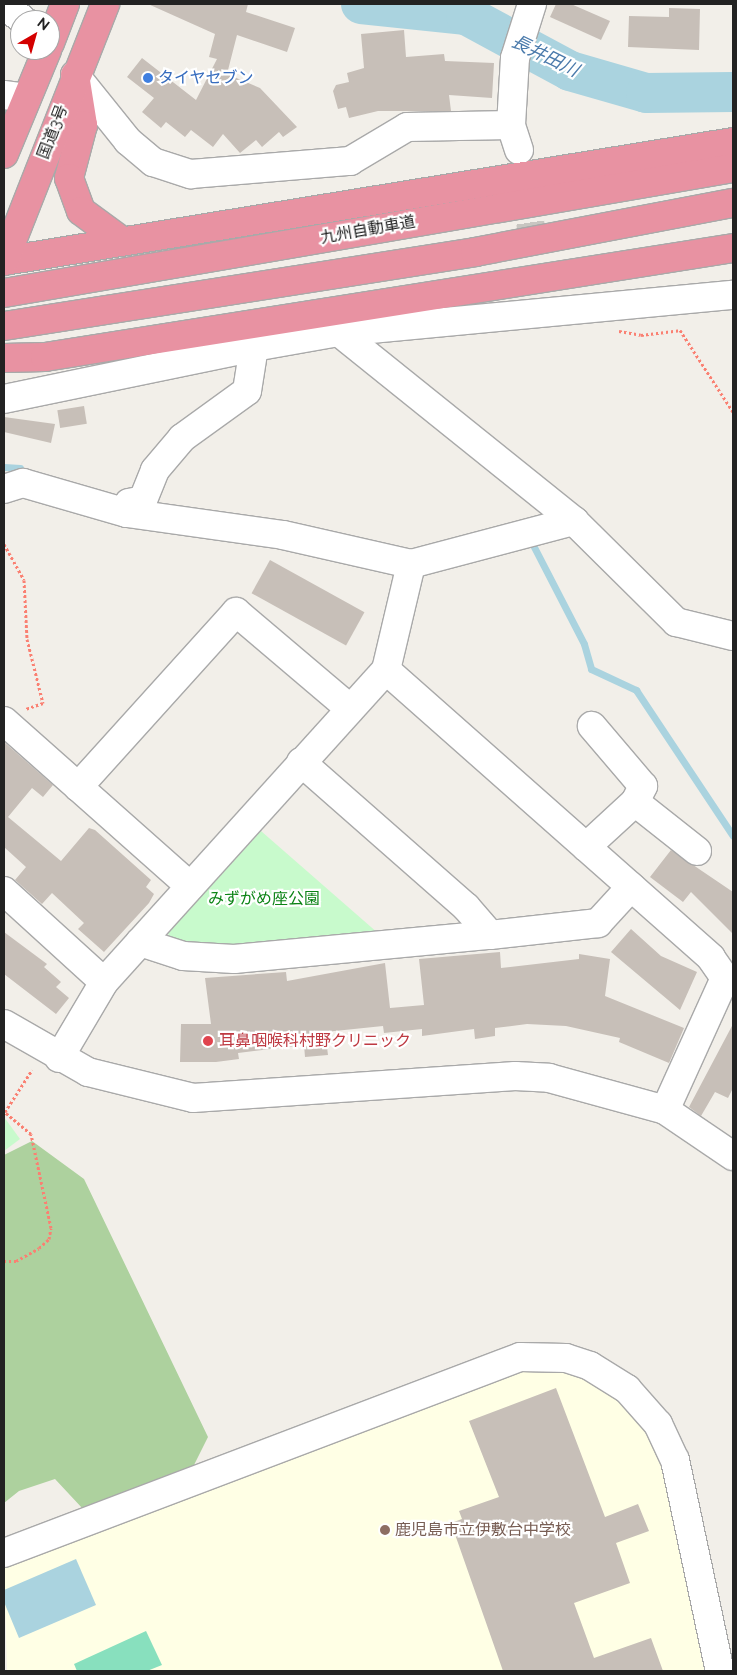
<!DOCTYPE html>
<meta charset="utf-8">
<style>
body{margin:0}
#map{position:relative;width:737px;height:1675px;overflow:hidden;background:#f2efe9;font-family:Raleway,"Noto Sans JP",sans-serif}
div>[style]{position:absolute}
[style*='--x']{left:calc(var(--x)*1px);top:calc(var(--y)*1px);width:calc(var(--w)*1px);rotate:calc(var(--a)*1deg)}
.education>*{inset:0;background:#ffffe5}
.forest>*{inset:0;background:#add19e}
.park>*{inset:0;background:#c8facc}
.pitch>*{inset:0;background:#88e0be}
.water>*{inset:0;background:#aad3df}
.stream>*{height:7px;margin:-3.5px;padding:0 3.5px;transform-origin:3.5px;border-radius:3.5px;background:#aad3df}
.river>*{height:40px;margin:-20px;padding:0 20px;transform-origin:20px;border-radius:20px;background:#aad3df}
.building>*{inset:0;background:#c7bfb8;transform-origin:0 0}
.minor-tunnel>*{height:28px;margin-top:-14px;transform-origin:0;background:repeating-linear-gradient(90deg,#c8c6c1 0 28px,transparent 0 42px)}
.path>*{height:3px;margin-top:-1.5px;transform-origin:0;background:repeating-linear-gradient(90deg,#fa8072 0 2.5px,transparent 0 5px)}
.roads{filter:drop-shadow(1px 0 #a9a9a9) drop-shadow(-1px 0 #a9a9a9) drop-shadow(0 1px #a9a9a9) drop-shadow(0 -1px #a9a9a9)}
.minor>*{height:28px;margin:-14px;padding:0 14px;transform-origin:14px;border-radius:14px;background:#fff}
.highway>*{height:28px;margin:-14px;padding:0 14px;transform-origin:14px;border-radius:14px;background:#e892a2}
.dots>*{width:14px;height:14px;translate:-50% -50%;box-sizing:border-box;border:2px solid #fff;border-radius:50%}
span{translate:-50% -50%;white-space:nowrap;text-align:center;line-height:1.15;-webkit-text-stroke:4.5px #fff;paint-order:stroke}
.shop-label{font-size:16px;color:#366cbe}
.left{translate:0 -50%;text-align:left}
.street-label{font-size:16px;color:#222}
.park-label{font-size:16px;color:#0c8416}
.health-label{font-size:16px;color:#be3a42}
.education-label{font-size:16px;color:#785e54}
.water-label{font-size:18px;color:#4a7aab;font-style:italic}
.frame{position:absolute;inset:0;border:5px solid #222;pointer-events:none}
.north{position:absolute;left:10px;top:10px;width:50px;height:50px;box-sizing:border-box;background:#fff;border:1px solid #a7a7a7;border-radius:50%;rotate:38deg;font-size:14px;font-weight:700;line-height:20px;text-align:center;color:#222}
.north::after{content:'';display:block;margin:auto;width:18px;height:22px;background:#d40000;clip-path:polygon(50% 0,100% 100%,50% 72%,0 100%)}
</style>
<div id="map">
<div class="education">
<i style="clip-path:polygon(520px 1370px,561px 1370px,596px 1380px,645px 1424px,661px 1459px,708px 1671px,7px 1671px,4px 1562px)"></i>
</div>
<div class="forest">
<i style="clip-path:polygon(32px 1141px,84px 1179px,208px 1437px,193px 1467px,83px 1509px,55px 1479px,19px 1491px,4px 1503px,4px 1155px)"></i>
</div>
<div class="park">
<i style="clip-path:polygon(261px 831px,379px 934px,222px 952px,172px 944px,168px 933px)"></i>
<i style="clip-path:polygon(4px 1117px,20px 1139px,4px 1151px)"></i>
</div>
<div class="pitch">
<i style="clip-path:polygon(146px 1631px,162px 1665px,147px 1671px,77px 1671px,74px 1664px)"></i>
</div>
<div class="water">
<i style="clip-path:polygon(76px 1559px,96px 1605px,19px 1638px,4px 1602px,4px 1590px)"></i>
</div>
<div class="stream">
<i style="--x:4;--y:467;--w:16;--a:4"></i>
<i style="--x:533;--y:545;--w:111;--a:62.7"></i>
<i style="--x:584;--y:644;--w:26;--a:74"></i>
<i style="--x:591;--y:669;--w:50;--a:25"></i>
<i style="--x:636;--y:690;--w:175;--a:56.4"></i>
</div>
<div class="river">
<i style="--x:361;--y:4;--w:106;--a:6"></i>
<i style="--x:466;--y:15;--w:118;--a:28.3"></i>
<i style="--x:570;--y:71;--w:79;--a:16.1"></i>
<i style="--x:646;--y:93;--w:87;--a:-0.7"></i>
</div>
<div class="building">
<i style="clip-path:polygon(148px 4px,248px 4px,246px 12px,295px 28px,287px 52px,237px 35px,227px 74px,260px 88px,297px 127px,283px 137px,279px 132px,262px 147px,256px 140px,240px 153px,223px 134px,213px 147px,191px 130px,185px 137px,166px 122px,161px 128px,142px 112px,154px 98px,127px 77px,142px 58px,196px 100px,217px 59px,209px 57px,215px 34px)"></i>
<i style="clip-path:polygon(556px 4px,571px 4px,610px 21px,601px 40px,550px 17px)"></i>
<i style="clip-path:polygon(669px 8px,700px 9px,699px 50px,628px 47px,629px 16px,669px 17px)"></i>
<i style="clip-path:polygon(404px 30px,406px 57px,444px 54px,445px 61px,494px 63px,492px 98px,449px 95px,451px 111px,378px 111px,349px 118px,346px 107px,338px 109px,333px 91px,336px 85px,349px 82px,347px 73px,364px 68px,361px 34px)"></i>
<i style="left:84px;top:406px;width:18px;height:27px;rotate:81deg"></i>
<i style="clip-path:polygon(4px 417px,55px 424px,51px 443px,4px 432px)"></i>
<i style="left:270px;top:560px;width:108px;height:38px;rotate:29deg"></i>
<i style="clip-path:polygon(4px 742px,53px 785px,43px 797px,32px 788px,8px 817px,61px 861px,89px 828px,95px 830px,151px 880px,146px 887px,154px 894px,149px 903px,104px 952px,78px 929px,84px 923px,52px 893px,42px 904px,15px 880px,26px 867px,4px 847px)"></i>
<i style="clip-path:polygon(671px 850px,733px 892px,733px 934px,691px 892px,683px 902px,650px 877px)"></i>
<i style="clip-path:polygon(631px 929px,661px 956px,697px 972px,680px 1010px,611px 952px)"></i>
<i style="clip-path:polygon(4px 932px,47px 964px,44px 967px,61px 982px,56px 987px,69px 998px,56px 1014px,4px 974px)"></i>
<i style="clip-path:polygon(500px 952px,501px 968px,579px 959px,579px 954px,610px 959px,605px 996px,684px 1028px,669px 1063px,619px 1042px,620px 1038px,566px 1026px,527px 1024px,495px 1028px,495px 1036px,475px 1039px,474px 1029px,422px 1036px,422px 1029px,384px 1033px,383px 1026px,325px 1032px,328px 1055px,305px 1057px,304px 1045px,238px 1053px,239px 1059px,216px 1062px,180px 1062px,181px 1024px,211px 1024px,205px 978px,286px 972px,287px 981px,385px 963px,390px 1008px,424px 1005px,419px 959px)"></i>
<i style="clip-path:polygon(733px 1024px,733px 1088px,728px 1098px,715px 1092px,701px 1116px,689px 1107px)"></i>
<i style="clip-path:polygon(556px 1388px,605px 1517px,638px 1504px,649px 1531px,616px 1543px,630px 1583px,574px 1603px,594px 1658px,651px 1638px,663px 1671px,503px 1671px,451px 1523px,462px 1519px,459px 1511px,499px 1497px,469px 1421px)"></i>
</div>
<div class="minor-tunnel">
<i style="--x:524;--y:181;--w:121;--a:81.5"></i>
</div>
<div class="path">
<i style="--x:619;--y:331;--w:22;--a:10"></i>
<i style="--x:641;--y:335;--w:39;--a:-7"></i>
<i style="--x:680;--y:330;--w:98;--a:57.1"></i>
<i style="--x:4;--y:544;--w:41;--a:60.9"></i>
<i style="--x:24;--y:580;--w:59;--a:87.1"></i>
<i style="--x:27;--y:639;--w:66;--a:76"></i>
<i style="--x:43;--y:703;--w:18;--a:161"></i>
<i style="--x:4;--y:1261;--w:12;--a:0"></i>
<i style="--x:16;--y:1261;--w:26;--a:-29"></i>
<i style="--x:39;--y:1248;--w:13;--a:-42"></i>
<i style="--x:49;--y:1239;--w:11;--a:-80"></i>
<i style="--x:51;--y:1228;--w:96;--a:-102"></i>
<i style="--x:31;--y:1134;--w:34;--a:-140"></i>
<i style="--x:5;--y:1112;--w:50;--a:-57.3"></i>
</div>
<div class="roads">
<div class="minor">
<i style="--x:4;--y:5;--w:24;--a:38"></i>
<i style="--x:75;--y:75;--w:85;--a:51.2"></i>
<i style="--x:128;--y:141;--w:33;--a:40"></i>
<i style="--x:153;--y:162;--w:40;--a:18"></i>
<i style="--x:191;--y:174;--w:160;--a:-4.7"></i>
<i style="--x:350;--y:161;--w:66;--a:-30.8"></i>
<i style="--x:407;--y:127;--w:104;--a:-1.1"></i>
<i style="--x:4;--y:95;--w:23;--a:7"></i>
<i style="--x:519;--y:150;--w:26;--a:-108"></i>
<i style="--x:511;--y:125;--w:67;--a:-86.6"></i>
<i style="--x:515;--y:58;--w:57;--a:-72.5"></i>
<i style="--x:339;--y:332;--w:302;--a:38.8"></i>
<i style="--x:574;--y:521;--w:144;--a:44.7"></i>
<i style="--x:676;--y:622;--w:59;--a:13.8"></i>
<i style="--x:4;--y:399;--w:255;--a:-11.7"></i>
<i style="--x:4;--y:489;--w:20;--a:-18"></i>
<i style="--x:23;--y:483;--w:108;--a:16.1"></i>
<i style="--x:127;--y:513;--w:158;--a:8"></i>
<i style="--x:283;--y:535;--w:131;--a:12.8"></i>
<i style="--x:411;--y:564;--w:169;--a:-14.8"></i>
<i style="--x:127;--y:513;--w:10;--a:-79"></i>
<i style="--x:129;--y:503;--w:14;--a:-12"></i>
<i style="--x:143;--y:500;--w:32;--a:-68"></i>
<i style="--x:155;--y:470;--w:42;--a:-49.8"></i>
<i style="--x:182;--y:438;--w:80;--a:-35.9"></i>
<i style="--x:247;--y:391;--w:45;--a:-81"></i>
<i style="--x:254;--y:347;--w:86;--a:-10"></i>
<i style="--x:339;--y:332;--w:396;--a:-5.4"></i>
<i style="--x:386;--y:670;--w:434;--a:41.5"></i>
<i style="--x:711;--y:958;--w:24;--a:55"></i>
<i style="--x:725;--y:978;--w:145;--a:114.4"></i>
<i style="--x:4;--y:721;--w:249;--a:41.6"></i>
<i style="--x:301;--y:762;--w:220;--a:41.3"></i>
<i style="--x:466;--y:907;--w:37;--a:49"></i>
<i style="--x:78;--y:787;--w:236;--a:-47.9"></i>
<i style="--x:236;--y:612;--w:148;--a:40.3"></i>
<i style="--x:635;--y:802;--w:79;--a:38.3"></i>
<i style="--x:586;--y:847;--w:67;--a:-42.6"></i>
<i style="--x:635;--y:802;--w:18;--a:-63"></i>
<i style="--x:643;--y:786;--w:79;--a:-130.4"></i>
<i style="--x:4;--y:891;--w:135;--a:42.3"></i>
<i style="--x:140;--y:942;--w:45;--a:18"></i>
<i style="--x:183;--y:956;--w:51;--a:3.4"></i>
<i style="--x:234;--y:959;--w:257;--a:-5.4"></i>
<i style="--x:490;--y:935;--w:109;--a:-6.3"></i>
<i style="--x:598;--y:923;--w:49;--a:-47.5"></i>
<i style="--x:4;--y:1024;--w:97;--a:29.7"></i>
<i style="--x:88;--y:1072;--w:108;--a:13.9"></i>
<i style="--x:193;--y:1098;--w:323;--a:-3.9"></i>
<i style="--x:515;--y:1076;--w:34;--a:3"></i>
<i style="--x:549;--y:1078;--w:120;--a:15.4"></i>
<i style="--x:665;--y:1110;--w:82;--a:34.1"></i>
<i style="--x:59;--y:1058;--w:88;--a:-59.4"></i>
<i style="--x:104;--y:982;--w:421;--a:-47.9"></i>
<i style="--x:386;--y:670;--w:109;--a:-76.7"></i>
<i style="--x:4;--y:1553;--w:552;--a:-20.8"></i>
<i style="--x:520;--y:1357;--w:46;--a:1.2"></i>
<i style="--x:566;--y:1358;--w:25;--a:18"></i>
<i style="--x:590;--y:1366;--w:44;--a:31.9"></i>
<i style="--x:627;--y:1389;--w:47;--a:48.5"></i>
<i style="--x:658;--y:1424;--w:40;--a:65"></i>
<i style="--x:675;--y:1460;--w:216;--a:78"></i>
</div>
<div class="highway">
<i style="--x:50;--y:43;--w:42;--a:-69"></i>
<i style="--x:75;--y:75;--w:51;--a:80.9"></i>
<i style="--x:83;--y:125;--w:55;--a:104.8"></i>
<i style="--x:69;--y:178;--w:35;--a:70"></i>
<i style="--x:81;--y:211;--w:47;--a:36.4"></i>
<i style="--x:4;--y:154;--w:113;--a:-67.5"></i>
<i style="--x:4;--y:261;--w:739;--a:-9.27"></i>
<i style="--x:4;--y:261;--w:276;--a:-68.5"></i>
<i style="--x:4;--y:293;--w:740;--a:-9.73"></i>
<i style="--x:4;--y:326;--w:477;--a:-8.9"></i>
<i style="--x:475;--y:252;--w:263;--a:-10.8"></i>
<i style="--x:4;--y:358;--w:41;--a:-1.4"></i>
<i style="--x:45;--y:357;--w:697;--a:-9"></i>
</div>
</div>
<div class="dots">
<i style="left:148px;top:78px;background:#3f7fe0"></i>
<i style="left:208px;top:1041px;background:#e0444e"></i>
<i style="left:385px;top:1530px;background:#8d6e63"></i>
</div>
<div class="shop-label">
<span class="left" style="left:158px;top:78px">タイヤセブン</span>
</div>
<div class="street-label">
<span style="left:53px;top:132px;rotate:-69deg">国道3号</span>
<span style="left:368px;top:230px;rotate:-10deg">九州自動車道</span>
</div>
<div class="park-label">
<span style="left:264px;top:899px">みずがめ座公園</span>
</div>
<div class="health-label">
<span class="left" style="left:219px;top:1041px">耳鼻咽喉科村野クリニック</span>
</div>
<div class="education-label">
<span class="left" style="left:395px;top:1530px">鹿児島市立伊敷台中学校</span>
</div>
<div class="water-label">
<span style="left:545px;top:56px;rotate:26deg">長井田川</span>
</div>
<div class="frame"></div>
<div class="north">N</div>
</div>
